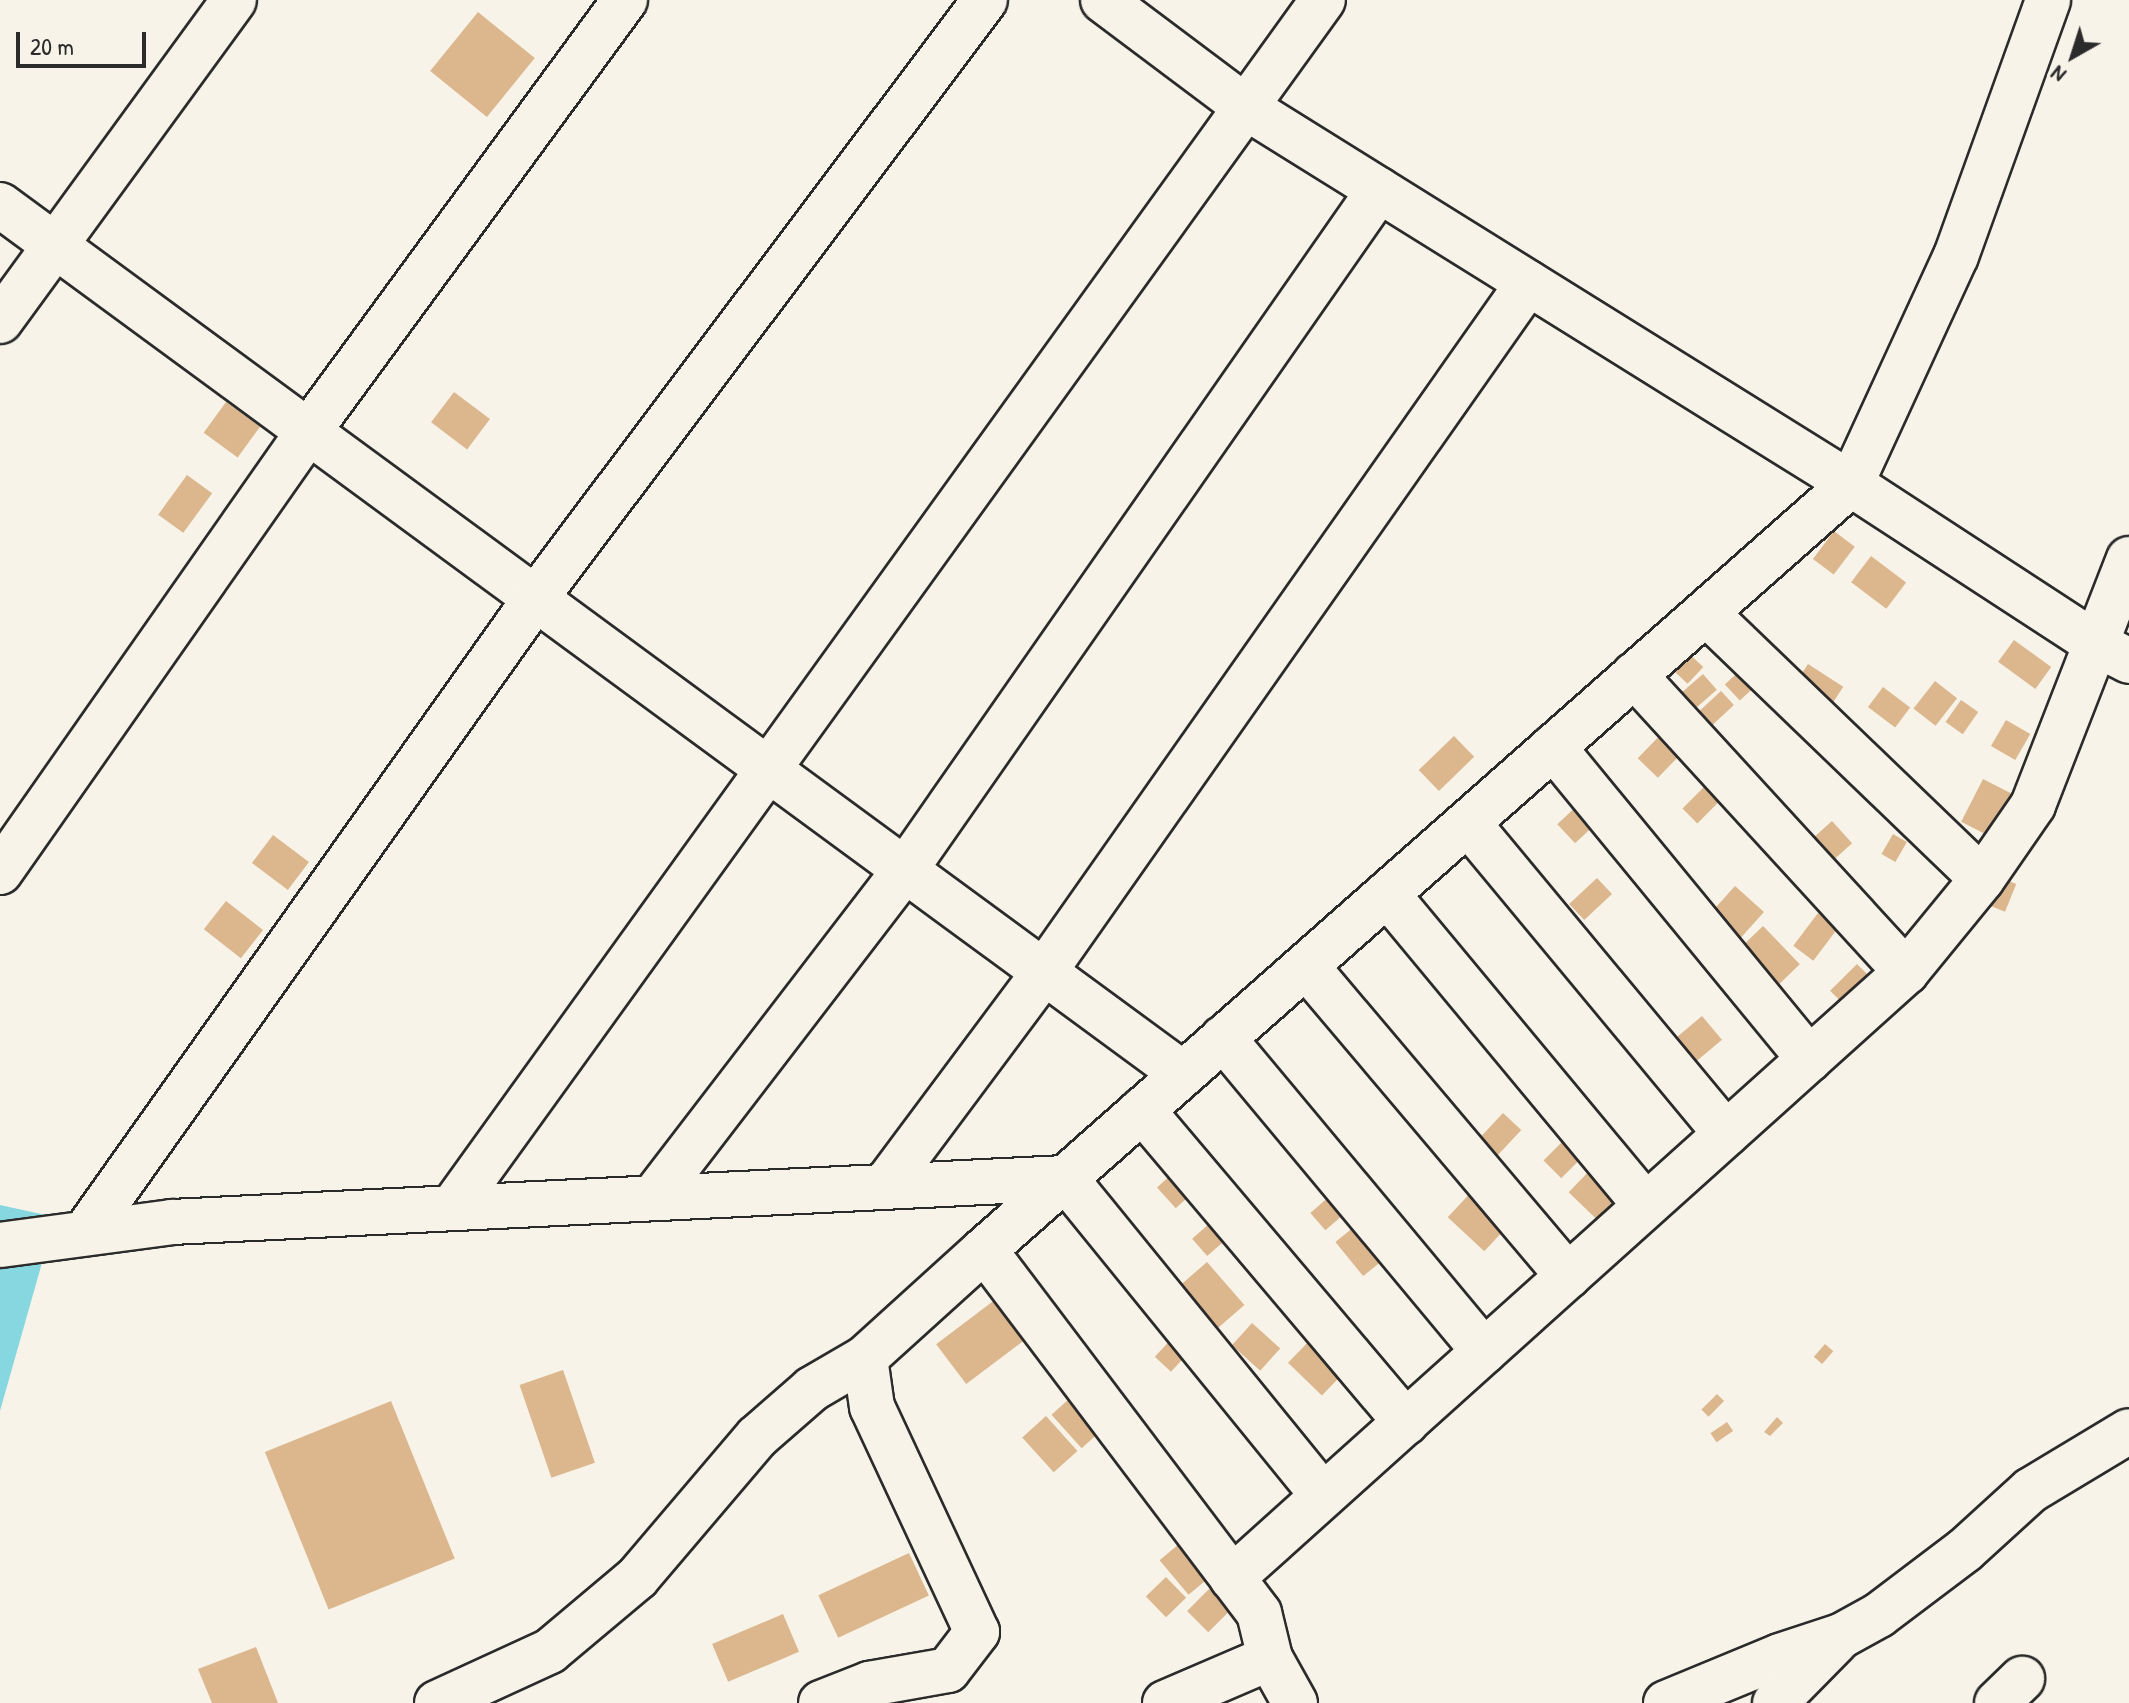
<!DOCTYPE html>
<style>
body{margin:0}
#map{position:relative;width:2129px;height:1703px;overflow:hidden;background:#f7f3e8;font-family:"Patrick Hand",sans-serif}
div>[style]{position:absolute}
[style*='--x']{left:calc(var(--x)*1px);top:calc(var(--y)*1px);width:calc(var(--w)*1px);rotate:calc(var(--a)*1deg)}
.water>*{inset:0;background:#86d7e0}
.building>*{inset:0;background:#dcb78d;transform-origin:0 0}
.roads{filter:drop-shadow(2px 0 #2b2b2b) drop-shadow(-2px 0 #2b2b2b) drop-shadow(0 2px #2b2b2b) drop-shadow(0 -2px #2b2b2b)}
.minor>*{height:44px;margin:-22px;padding:0 22px;transform-origin:22px;border-radius:22px;background:#f7f3e8}
span{translate:-50% -50%;white-space:nowrap;text-align:center;line-height:1.15;-webkit-text-stroke:6px #f7f3e8;paint-order:stroke}
.north{position:absolute;left:2033px;top:16px;width:80px;height:80px;-webkit-text-stroke:6px #f7f3e8;paint-order:stroke;rotate:219deg;font-size:22px;font-weight:700;line-height:32px;text-align:center;color:#2b2b2b}
.north::after{content:'';display:block;margin:auto;width:28px;height:36px;background:#2b2b2b;clip-path:polygon(50% 0,100% 100%,50% 72%,0 100%)}
.scale{position:absolute;left:16px;top:32px;width:130px;height:36px;box-sizing:border-box;border:4px solid #2b2b2b;border-top:0;padding-left:10px;font-size:24px;line-height:28px;white-space:nowrap;color:#2b2b2b;-webkit-text-stroke:6px #f7f3e8;paint-order:stroke}
</style>
<div id="map">
<div class="water">
<i style="clip-path:polygon(0 1205px,55px 1217px,0 1411px)"></i>
</div>
<div class="building">
<i style="left:478px;top:12px;width:73px;height:76px;rotate:39deg"></i>
<i style="left:454px;top:392px;width:45px;height:38px;rotate:37deg"></i>
<i style="left:226px;top:402px;width:42px;height:38px;rotate:36deg"></i>
<i style="left:187px;top:475px;width:31px;height:49px;rotate:36deg"></i>
<i style="left:1834px;top:531px;width:26px;height:35px;rotate:37deg"></i>
<i style="left:1871px;top:556px;width:44px;height:33px;rotate:37deg"></i>
<i style="left:2014px;top:640px;width:46px;height:27px;rotate:36deg"></i>
<i style="left:1685px;top:650px;width:25px;height:23px;rotate:43deg"></i>
<i style="left:1749px;top:662px;width:22px;height:33px;rotate:47deg"></i>
<i style="left:1808px;top:664px;width:42px;height:22px;rotate:33deg"></i>
<i style="left:1703px;top:674px;width:21px;height:34px;rotate:49deg"></i>
<i style="left:1935px;top:681px;width:28px;height:35px;rotate:38deg"></i>
<i style="left:1883px;top:687px;width:34px;height:25px;rotate:37deg"></i>
<i style="left:1721px;top:691px;width:19px;height:35px;rotate:47deg"></i>
<i style="left:1961px;top:700px;width:21px;height:27px;rotate:35deg"></i>
<i style="left:2006px;top:720px;width:28px;height:30px;rotate:30deg"></i>
<i style="left:1669px;top:726px;width:28px;height:45px;rotate:44deg"></i>
<i style="left:1454px;top:736px;width:29px;height:49px;rotate:46deg"></i>
<i style="left:1715px;top:776px;width:21px;height:46px;rotate:45deg"></i>
<i style="left:1983px;top:779px;width:33px;height:48px;rotate:27deg"></i>
<i style="left:1580px;top:803px;width:26px;height:31px;rotate:47deg"></i>
<i style="left:1832px;top:821px;width:30px;height:40px;rotate:48deg"></i>
<i style="left:1893px;top:834px;width:16px;height:23px;rotate:30deg"></i>
<i style="left:273px;top:835px;width:45px;height:35px;rotate:37deg"></i>
<i style="left:1994px;top:875px;width:24px;height:30px;rotate:22deg"></i>
<i style="left:1597px;top:878px;width:22px;height:38px;rotate:47deg"></i>
<i style="left:1735px;top:886px;width:39px;height:39px;rotate:42deg"></i>
<i style="left:226px;top:901px;width:47px;height:36px;rotate:38deg"></i>
<i style="left:1818px;top:913px;width:25px;height:41px;rotate:37deg"></i>
<i style="left:1763px;top:926px;width:53px;height:37px;rotate:46deg"></i>
<i style="left:1857px;top:964px;width:25px;height:38px;rotate:45deg"></i>
<i style="left:1702px;top:1016px;width:31px;height:43px;rotate:50deg"></i>
<i style="left:1503px;top:1113px;width:25px;height:39px;rotate:43deg"></i>
<i style="left:1569px;top:1135px;width:25px;height:36px;rotate:45deg"></i>
<i style="left:1183px;top:1164px;width:28px;height:35px;rotate:48deg"></i>
<i style="left:1593px;top:1167px;width:54px;height:35px;rotate:44deg"></i>
<i style="left:1339px;top:1188px;width:23px;height:38px;rotate:49deg"></i>
<i style="left:1475px;top:1188px;width:50px;height:40px;rotate:43deg"></i>
<i style="left:1217px;top:1217px;width:23px;height:33px;rotate:49deg"></i>
<i style="left:1365px;top:1218px;width:44px;height:38px;rotate:51deg"></i>
<i style="left:1207px;top:1262px;width:57px;height:42px;rotate:49deg"></i>
<i style="left:1004px;top:1293px;width:50px;height:85px;rotate:53deg"></i>
<i style="left:1252px;top:1323px;width:38px;height:30px;rotate:42deg"></i>
<i style="left:1176px;top:1334px;width:22px;height:31px;rotate:43deg"></i>
<i style="left:1311px;top:1339px;width:47px;height:33px;rotate:44deg"></i>
<i style="left:1825px;top:1344px;width:11px;height:17px;rotate:41deg"></i>
<i style="left:563px;top:1370px;width:98px;height:46px;rotate:71deg"></i>
<i style="left:1079px;top:1390px;width:45px;height:37px;rotate:48deg"></i>
<i style="left:1717px;top:1394px;width:10px;height:22px;rotate:45deg"></i>
<i style="left:391px;top:1401px;width:170px;height:136px;rotate:68deg"></i>
<i style="left:1046px;top:1416px;width:47px;height:32px;rotate:48deg"></i>
<i style="clip-path:polygon(1777px 1417px,1783px 1423px,1770px 1436px,1764px 1432px)"></i>
<i style="left:1727px;top:1422px;width:11px;height:20px;rotate:56deg"></i>
<i style="left:1191px;top:1534px;width:45px;height:41px;rotate:50deg"></i>
<i style="left:909px;top:1553px;width:47px;height:100px;rotate:65deg"></i>
<i style="left:1166px;top:1577px;width:29px;height:28px;rotate:46deg"></i>
<i style="left:1221px;top:1577px;width:30px;height:48px;rotate:45deg"></i>
<i style="left:783px;top:1614px;width:41px;height:77px;rotate:67deg"></i>
<i style="clip-path:polygon(256px 1647px,278px 1703px,212px 1703px,198px 1669px)"></i>
</div>
<div class="roads">
<div class="minor">
<i style="--x:1103;--y:0;--w:176;--a:36.9"></i>
<i style="--x:1244;--y:106;--w:715;--a:31.91"></i>
<i style="--x:1851;--y:484;--w:251;--a:-65.3"></i>
<i style="--x:1956;--y:256;--w:272;--a:-70.2"></i>
<i style="--x:0;--y:205;--w:1468;--a:36.3"></i>
<i style="--x:0;--y:321;--w:397;--a:-53.9"></i>
<i style="--x:1706;--y:613;--w:383;--a:43.9"></i>
<i style="--x:1634;--y:675;--w:403;--a:47.5"></i>
<i style="--x:1553;--y:747;--w:404;--a:50.6"></i>
<i style="--x:1468;--y:823;--w:404;--a:50.3"></i>
<i style="--x:0;--y:872;--w:537;--a:-55.01"></i>
<i style="--x:308;--y:432;--w:536;--a:-53.73"></i>
<i style="--x:1387;--y:894;--w:405;--a:50.3"></i>
<i style="--x:1306;--y:966;--w:406;--a:49.8"></i>
<i style="--x:1223;--y:1038;--w:408;--a:50.2"></i>
<i style="--x:1142;--y:1110;--w:409;--a:49.8"></i>
<i style="--x:884;--y:1187;--w:268;--a:-53.3"></i>
<i style="--x:1044;--y:972;--w:842;--a:-54.91"></i>
<i style="--x:653;--y:1198;--w:414;--a:-52.5"></i>
<i style="--x:905;--y:870;--w:829;--a:-55.12"></i>
<i style="--x:452;--y:1208;--w:1489;--a:-54.21"></i>
<i style="--x:85;--y:1233;--w:777;--a:-54.63"></i>
<i style="--x:535;--y:599;--w:749;--a:-53.08"></i>
<i style="--x:0;--y:1245;--w:174;--a:-7.6"></i>
<i style="--x:172;--y:1222;--w:894;--a:-2.82"></i>
<i style="--x:1065;--y:1178;--w:409;--a:50.9"></i>
<i style="--x:1232;--y:1578;--w:906;--a:-41.96"></i>
<i style="--x:1906;--y:972;--w:120;--a:-50.7"></i>
<i style="--x:1982;--y:879;--w:90;--a:-55.4"></i>
<i style="--x:2033;--y:805;--w:264;--a:-68.7"></i>
<i style="--x:437;--y:1703;--w:124;--a:-24.7"></i>
<i style="--x:550;--y:1651;--w:114;--a:-40"></i>
<i style="--x:637;--y:1578;--w:185;--a:-49.6"></i>
<i style="--x:757;--y:1437;--w:73;--a:-41.1"></i>
<i style="--x:812;--y:1389;--w:61;--a:-30.3"></i>
<i style="--x:821;--y:1703;--w:52;--a:-21.6"></i>
<i style="--x:869;--y:1684;--w:80;--a:-10"></i>
<i style="--x:948;--y:1670;--w:48;--a:-52.7"></i>
<i style="--x:977;--y:1632;--w:248;--a:-115"></i>
<i style="--x:872;--y:1407;--w:49;--a:-98.1"></i>
<i style="--x:865;--y:1358;--w:161;--a:-42.2"></i>
<i style="--x:1165;--y:1703;--w:114;--a:-23.2"></i>
<i style="--x:1295;--y:1703;--w:51;--a:-119.1"></i>
<i style="--x:1270;--y:1658;--w:46;--a:-103.7"></i>
<i style="--x:1259;--y:1613;--w:455;--a:-127.1"></i>
<i style="--x:984;--y:1250;--w:1157;--a:-41.46"></i>
<i style="--x:1851;--y:484;--w:295;--a:33.1"></i>
<i style="--x:2098;--y:645;--w:35;--a:27"></i>
<i style="--x:1666;--y:1703;--w:123;--a:-22.4"></i>
<i style="--x:1780;--y:1656;--w:64;--a:-18.2"></i>
<i style="--x:1841;--y:1636;--w:43;--a:-28.9"></i>
<i style="--x:1879;--y:1615;--w:108;--a:-37.1"></i>
<i style="--x:1965;--y:1550;--w:89;--a:-42.3"></i>
<i style="--x:2031;--y:1490;--w:114;--a:-31"></i>
<i style="--x:1775;--y:1703;--w:86;--a:-45.5"></i>
<i style="--x:1997;--y:1703;--w:35;--a:-44"></i>
</div>
</div>
<div class="north">N</div>
<div class="scale">20 m</div>
</div>
